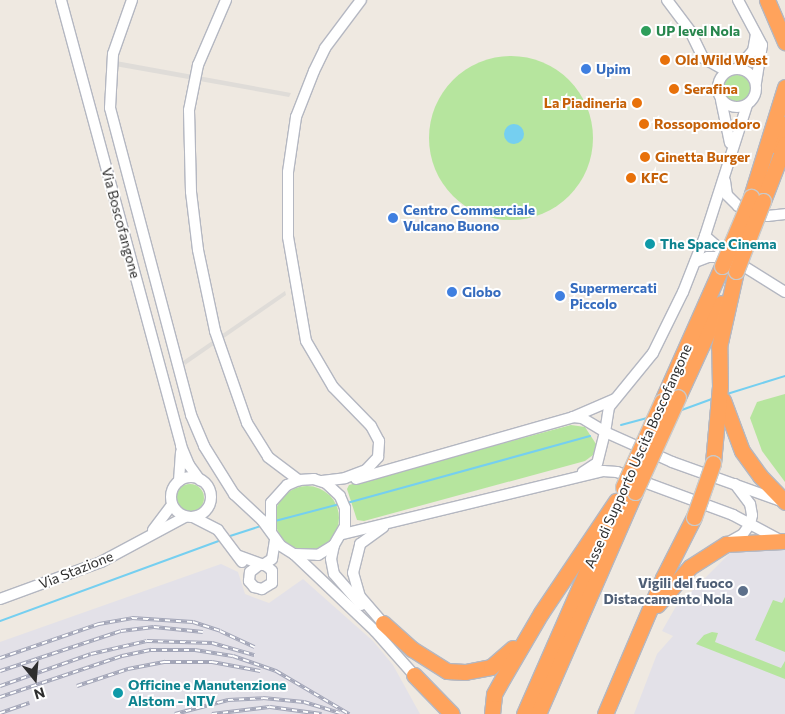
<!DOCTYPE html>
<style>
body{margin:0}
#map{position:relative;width:785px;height:714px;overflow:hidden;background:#efe9e1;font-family:Commissioner,sans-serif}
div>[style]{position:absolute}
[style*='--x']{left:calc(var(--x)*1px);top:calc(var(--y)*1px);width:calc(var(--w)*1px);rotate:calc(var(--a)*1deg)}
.industrial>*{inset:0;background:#e3e1e8}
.green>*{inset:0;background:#b6e59e}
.round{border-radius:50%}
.plaza>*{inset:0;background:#dfdcd8}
.water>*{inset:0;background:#75cff0}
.stream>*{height:2px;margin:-1px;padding:0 1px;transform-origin:1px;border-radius:1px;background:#75cff0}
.roads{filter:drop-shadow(1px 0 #b4b7c1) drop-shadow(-1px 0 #b4b7c1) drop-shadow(0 1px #b4b7c1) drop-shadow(0 -1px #b4b7c1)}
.minor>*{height:10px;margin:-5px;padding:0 5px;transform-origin:5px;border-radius:5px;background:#fff}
.minor>.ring{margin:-5px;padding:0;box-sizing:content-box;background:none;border:10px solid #fff;border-radius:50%}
.highway>*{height:15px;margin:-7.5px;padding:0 7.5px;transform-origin:7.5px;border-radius:7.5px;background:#ffa35c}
.rail>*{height:4px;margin-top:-2px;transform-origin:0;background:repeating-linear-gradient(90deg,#fff 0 5.5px,#a3a6b8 0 11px);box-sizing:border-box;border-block:1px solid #a3a6b8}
.bridges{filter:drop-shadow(1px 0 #c9c9c9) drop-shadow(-1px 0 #c9c9c9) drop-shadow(0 1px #c9c9c9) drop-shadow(0 -1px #c9c9c9)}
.highway-bridge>*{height:15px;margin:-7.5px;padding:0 7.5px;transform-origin:7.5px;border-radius:7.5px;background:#ffa35c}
.dots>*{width:14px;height:14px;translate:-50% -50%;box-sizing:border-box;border:2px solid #fff;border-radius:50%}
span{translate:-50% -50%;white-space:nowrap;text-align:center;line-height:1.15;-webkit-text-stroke:4px #fff;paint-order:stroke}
.leisure-label{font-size:14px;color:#27864d;font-weight:700}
.left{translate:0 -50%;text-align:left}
.food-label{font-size:14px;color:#c56008;font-weight:700}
.right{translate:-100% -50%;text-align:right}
.shop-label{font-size:14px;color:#366cbe;font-weight:700}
.street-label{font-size:14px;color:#2e2e2e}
.culture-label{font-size:14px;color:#0d838f;font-weight:700}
.service-label{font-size:14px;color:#4e5e75;font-weight:700}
.north{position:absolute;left:10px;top:654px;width:50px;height:50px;-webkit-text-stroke:4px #fff;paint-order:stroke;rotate:163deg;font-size:14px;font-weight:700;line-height:20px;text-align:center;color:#2e2e2e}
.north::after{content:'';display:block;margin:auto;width:18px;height:22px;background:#2e2e2e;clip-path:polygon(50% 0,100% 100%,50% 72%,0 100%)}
</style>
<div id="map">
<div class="industrial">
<i style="clip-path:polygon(785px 548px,785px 714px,634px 714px,657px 654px,673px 636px,662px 631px,675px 608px,733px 550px)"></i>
<i style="clip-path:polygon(221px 564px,238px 572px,245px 594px,269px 603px,303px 579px,373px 641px,393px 665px,420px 714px,0 714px,0 642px)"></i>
</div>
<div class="green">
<i class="round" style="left:429px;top:56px;width:164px;height:164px"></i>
<i class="round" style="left:723px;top:75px;width:28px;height:28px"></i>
<i style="clip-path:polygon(785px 394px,785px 482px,762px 451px,750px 418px,757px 402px)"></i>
<i style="clip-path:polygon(571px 425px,585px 427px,596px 444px,593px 455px,585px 461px,364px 521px,357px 520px,347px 489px,349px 485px)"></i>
<i class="round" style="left:176px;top:484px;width:28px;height:28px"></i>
<i class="round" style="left:275px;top:486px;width:64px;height:64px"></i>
<i style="clip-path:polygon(785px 597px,785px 652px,755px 640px,773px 600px,782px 603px)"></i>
<i style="clip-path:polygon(712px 632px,718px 633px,715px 642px,781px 668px,785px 661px,785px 679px,696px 644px,704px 635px)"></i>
</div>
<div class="plaza">
<i style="clip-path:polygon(116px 61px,291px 93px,289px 97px,115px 66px)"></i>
<i style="clip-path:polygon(285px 291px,286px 295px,185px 365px,183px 361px)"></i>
</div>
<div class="water">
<i class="round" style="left:504px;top:124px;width:20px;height:20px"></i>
</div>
<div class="stream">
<i style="--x:727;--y:394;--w:61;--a:-17.2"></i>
<i style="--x:679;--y:411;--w:35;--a:-20"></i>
<i style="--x:621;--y:425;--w:28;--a:-15"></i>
<i style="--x:347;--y:503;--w:252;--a:-15.4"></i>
<i style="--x:275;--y:521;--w:67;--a:-14.7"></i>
<i style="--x:227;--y:537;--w:36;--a:-18"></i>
<i style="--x:0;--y:621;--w:235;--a:-20.1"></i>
</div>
<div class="roads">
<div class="minor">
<i style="--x:61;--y:0;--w:462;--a:74.9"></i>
<i style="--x:181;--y:446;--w:21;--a:67"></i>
<i style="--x:189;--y:465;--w:19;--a:54"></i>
<i style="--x:132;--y:0;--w:57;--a:109.4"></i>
<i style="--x:113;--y:54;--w:54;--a:93.2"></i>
<i style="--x:110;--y:108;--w:318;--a:75.2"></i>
<i style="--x:191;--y:415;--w:34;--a:67"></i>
<i style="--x:204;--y:446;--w:57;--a:58"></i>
<i style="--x:234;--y:494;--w:38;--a:43"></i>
<i style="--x:262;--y:520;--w:32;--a:54"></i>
<i style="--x:281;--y:546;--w:15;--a:32"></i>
<i style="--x:294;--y:554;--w:24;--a:2"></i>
<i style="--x:318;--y:555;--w:19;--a:-32"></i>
<i style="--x:334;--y:545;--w:22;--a:-60"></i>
<i style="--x:345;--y:526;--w:18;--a:-90"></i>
<i style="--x:345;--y:508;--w:13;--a:-113"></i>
<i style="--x:340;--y:496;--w:19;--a:-137"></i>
<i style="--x:326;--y:483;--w:13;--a:-162"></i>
<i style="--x:314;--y:479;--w:15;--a:176"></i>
<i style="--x:299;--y:480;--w:13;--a:157"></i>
<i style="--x:287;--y:485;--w:24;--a:132"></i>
<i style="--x:271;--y:503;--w:27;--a:90"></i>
<i style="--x:226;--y:0;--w:71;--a:113.3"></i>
<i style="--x:198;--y:65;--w:46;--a:101.3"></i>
<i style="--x:189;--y:110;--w:82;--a:88.6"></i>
<i style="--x:191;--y:192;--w:58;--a:83.1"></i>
<i style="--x:198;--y:250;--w:83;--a:78.1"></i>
<i style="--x:215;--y:331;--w:97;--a:70.8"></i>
<i style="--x:247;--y:423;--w:40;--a:58"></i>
<i style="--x:268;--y:457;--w:39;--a:37"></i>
<i style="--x:667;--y:0;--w:39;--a:53"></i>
<i style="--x:690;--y:31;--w:30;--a:64"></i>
<i style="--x:703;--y:58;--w:26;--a:29"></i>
<i style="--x:738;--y:0;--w:51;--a:61.9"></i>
<i style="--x:762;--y:45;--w:38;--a:99"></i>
<i style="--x:738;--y:68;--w:23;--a:-49"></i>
<i style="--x:753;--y:51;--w:17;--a:-80"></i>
<i class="ring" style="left:718px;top:69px;width:28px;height:28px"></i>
<i style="--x:721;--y:100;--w:44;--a:78.2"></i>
<i style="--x:747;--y:105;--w:138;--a:107.8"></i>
<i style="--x:705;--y:236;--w:60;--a:111.4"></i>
<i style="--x:683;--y:292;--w:68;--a:116.2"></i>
<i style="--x:653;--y:353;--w:70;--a:129.2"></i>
<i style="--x:609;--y:407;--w:25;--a:99"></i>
<i style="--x:605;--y:432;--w:73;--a:24.1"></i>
<i style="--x:672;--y:462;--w:116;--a:19.7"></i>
<i style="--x:725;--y:181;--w:14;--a:82"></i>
<i style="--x:727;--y:195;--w:16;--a:45"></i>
<i style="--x:738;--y:206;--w:31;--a:19"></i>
<i style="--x:767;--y:216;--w:18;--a:-6"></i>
<i style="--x:705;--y:236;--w:32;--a:41"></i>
<i style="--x:729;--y:257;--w:66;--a:32"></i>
<i style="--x:695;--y:262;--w:14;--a:-21"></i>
<i style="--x:708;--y:257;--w:19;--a:0"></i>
<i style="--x:573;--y:417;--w:46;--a:-23.2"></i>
<i class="ring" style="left:171px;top:477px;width:30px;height:30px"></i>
<i style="--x:356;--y:479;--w:226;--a:-15.9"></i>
<i style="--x:573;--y:417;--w:9;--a:6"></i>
<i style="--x:582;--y:418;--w:27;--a:31"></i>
<i style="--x:605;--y:432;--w:32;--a:104"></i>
<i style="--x:597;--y:463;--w:17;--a:147"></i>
<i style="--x:179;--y:481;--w:29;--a:-86"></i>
<i style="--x:322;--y:481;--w:23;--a:-7"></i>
<i style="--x:345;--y:478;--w:22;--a:-21"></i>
<i style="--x:366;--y:470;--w:18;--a:-47"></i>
<i style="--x:378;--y:457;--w:16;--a:-86"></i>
<i style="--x:379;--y:441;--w:17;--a:-118"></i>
<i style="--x:371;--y:426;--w:54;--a:-134.3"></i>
<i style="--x:333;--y:387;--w:53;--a:-120.4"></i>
<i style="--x:306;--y:341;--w:106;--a:-99.8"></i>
<i style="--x:288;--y:237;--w:65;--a:-90"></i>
<i style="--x:288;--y:172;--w:56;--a:-81.7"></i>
<i style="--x:296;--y:117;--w:49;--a:-68.6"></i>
<i style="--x:314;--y:71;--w:25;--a:-64"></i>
<i style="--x:325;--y:48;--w:60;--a:-53.1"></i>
<i style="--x:193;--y:517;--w:28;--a:27"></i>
<i style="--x:218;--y:530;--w:40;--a:53"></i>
<i style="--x:153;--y:530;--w:31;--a:-53"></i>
<i style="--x:343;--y:534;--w:268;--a:-13.6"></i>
<i style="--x:603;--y:471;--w:14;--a:4"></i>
<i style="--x:617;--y:472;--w:124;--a:20.3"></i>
<i style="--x:733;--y:515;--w:55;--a:28"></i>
<i style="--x:727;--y:543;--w:18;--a:-29"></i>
<i style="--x:743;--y:534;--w:12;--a:-55"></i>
<i style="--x:750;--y:524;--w:9;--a:-77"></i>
<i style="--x:752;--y:515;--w:11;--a:-100"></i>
<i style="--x:750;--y:504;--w:25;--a:-127"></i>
<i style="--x:334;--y:545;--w:14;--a:102"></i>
<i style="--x:331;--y:559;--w:15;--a:79"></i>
<i style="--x:334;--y:574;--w:41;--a:48.9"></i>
<i style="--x:294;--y:554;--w:112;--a:43.5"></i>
<i style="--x:375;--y:631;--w:59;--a:48.4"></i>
<i style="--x:239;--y:556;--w:30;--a:20"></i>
<i style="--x:267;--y:566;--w:7;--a:45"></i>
<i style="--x:272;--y:571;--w:12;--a:90"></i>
<i style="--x:272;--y:583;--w:12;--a:149"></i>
<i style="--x:262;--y:589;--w:8;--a:-166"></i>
<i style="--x:254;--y:587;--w:8;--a:-130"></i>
<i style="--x:249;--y:581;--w:9;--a:-84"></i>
<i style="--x:250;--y:572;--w:11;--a:-38"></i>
<i style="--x:263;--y:565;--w:11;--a:-34"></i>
<i style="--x:272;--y:559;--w:20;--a:-81"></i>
<i style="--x:0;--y:599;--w:108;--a:-20.1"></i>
<i style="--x:101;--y:562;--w:95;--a:-28.2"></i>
<i style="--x:383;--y:623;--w:35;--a:-131"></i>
<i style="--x:360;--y:597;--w:25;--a:-106"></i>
<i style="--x:353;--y:573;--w:30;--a:-76"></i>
<i style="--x:360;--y:544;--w:29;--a:-36"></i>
</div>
<div class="highway">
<i style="--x:767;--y:0;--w:46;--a:66.8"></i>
<i style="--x:774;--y:145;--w:24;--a:-62"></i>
<i style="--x:751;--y:197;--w:115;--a:-72.8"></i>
<i style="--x:763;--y:201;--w:61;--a:-68.9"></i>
<i style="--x:678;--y:397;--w:103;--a:-65.4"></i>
<i style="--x:723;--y:400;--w:54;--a:69.6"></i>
<i style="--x:742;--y:451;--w:31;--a:54"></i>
<i style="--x:760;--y:476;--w:36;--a:46"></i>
<i style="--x:662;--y:401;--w:148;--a:-66"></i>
<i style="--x:713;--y:463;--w:77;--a:-84.8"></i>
<i style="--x:720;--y:386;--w:39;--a:-91"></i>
<i style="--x:719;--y:347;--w:78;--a:-77.4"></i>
<i style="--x:657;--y:605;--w:50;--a:-49"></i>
<i style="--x:690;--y:567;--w:43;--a:-32.6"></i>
<i style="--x:726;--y:544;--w:57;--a:-3"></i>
<i style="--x:383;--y:623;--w:39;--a:42"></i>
<i style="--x:412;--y:649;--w:41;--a:32.2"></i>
<i style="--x:447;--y:671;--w:18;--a:3"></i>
<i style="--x:465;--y:672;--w:26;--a:-11"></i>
<i style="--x:491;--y:667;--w:29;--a:-41"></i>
<i style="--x:414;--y:675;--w:54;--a:45.7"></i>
<i style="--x:492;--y:714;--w:20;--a:-84"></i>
<i style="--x:494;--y:694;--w:18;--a:-61"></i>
<i style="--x:503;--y:678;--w:75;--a:-59.7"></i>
<i style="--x:541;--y:613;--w:135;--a:-56.2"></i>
<i style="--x:524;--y:714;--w:206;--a:-66.3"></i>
<i style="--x:538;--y:714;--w:242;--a:-66.4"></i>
<i style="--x:605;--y:714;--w:148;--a:-66.9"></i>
<i style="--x:663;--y:578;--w:68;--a:-63.1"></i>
</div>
</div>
<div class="rail">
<i style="--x:0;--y:658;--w:105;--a:-19"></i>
<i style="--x:99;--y:624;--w:34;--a:-10"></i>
<i style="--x:132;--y:618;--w:61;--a:3.8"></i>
<i style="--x:193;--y:622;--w:28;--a:18"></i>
<i style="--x:220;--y:631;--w:38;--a:25"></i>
<i style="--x:0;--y:671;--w:127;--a:-18.3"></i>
<i style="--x:121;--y:631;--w:33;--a:-7"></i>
<i style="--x:154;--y:627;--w:49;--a:5.8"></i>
<i style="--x:0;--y:686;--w:96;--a:-19.4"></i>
<i style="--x:91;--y:654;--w:57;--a:-13.1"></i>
<i style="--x:147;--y:641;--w:65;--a:1.8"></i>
<i style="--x:212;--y:643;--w:44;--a:15.9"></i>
<i style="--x:77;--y:686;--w:54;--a:-18.4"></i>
<i style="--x:128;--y:669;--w:38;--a:-11"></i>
<i style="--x:165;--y:662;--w:47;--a:0"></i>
<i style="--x:212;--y:662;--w:49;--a:10.6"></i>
<i style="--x:0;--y:697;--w:129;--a:-18.6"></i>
<i style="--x:122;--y:656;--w:30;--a:-12"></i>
<i style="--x:151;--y:650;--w:44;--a:0"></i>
<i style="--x:195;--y:650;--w:38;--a:9"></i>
<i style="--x:233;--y:656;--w:46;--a:19.2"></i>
<i style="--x:276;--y:671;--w:85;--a:30.5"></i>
<i style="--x:0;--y:713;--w:31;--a:-19"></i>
<i style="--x:175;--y:714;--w:55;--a:-14.8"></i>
<i style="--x:228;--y:700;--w:35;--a:-3"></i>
<i style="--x:263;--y:698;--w:41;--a:5.6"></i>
<i style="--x:304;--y:702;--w:37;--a:17"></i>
<i style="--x:212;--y:714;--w:58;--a:-6.9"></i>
<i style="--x:270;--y:707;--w:52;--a:7.7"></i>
</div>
<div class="bridges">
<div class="highway-bridge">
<i style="--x:722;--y:266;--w:75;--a:-67.2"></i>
<i style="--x:736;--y:271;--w:75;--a:-68.9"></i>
<i style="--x:623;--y:487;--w:94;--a:-65.6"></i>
<i style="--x:635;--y:492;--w:104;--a:-65.6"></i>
<i style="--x:694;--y:517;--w:57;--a:-70.6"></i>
</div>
</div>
<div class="dots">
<i style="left:646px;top:31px;background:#2e9e5b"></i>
<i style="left:665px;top:60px;background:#e8710a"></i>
<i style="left:586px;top:69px;background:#3f7fe0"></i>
<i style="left:674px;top:89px;background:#e8710a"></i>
<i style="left:637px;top:103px;background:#e8710a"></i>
<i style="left:644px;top:124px;background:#e8710a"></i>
<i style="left:645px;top:157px;background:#e8710a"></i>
<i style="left:631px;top:178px;background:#e8710a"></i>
<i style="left:393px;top:218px;background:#3f7fe0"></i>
<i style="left:650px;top:244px;background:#0f9aa8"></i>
<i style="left:452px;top:292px;background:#3f7fe0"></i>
<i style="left:560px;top:296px;background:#3f7fe0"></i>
<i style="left:743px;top:591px;background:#5c6f8a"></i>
<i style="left:118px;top:693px;background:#0f9aa8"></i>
</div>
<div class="leisure-label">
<span class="left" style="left:656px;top:31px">UP level Nola</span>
</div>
<div class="food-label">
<span class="left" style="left:675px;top:60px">Old Wild West</span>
<span class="left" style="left:684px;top:89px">Serafina</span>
<span class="right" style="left:627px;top:103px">La Piadineria</span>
<span class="left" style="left:654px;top:124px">Rossopomodoro</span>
<span class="left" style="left:655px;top:157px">Ginetta Burger</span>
<span class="left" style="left:641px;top:178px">KFC</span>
</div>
<div class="shop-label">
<span class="left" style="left:596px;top:69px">Upim</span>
<span class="left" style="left:403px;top:218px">Centro Commerciale<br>Vulcano Buono</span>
<span class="left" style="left:570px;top:296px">Supermercati<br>Piccolo</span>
<span class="left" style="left:462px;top:292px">Globo</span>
</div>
<div class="street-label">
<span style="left:121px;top:223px;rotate:75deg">Via Boscofangone</span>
<span style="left:638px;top:456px;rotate:-66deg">Asse di Supporto Uscita Boscofangone</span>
<span style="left:76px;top:570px;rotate:-22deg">Via Stazione</span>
</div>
<div class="culture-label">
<span class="left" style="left:660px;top:244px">The Space Cinema</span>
<span class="left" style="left:128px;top:693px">Officine e Manutenzione<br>Alstom - NTV</span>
</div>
<div class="service-label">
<span class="right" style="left:733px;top:591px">Vigili del fuoco<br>Distaccamento Nola</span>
</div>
<div class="north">N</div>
</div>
